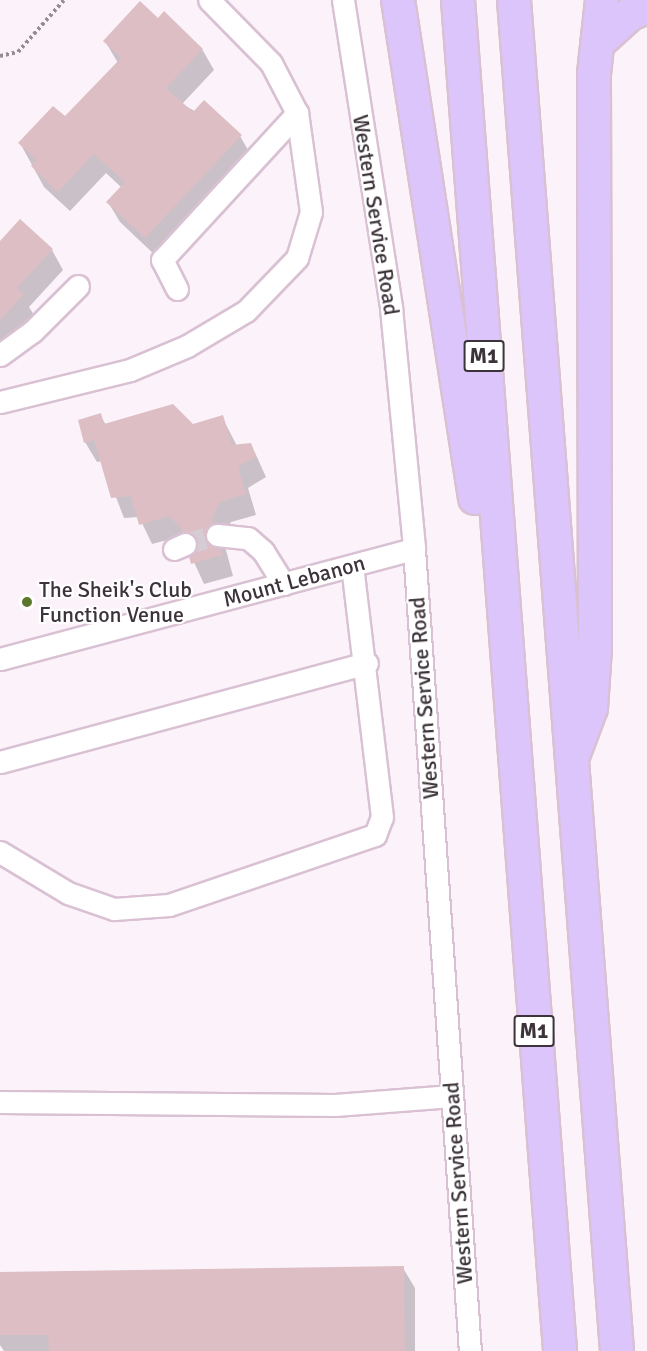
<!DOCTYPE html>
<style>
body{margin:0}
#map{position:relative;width:647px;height:1351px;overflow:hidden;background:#fcf2f9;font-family:Signika,sans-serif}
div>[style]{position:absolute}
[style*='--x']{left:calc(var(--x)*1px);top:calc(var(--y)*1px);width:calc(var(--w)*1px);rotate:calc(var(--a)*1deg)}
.shadow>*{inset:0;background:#0003}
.building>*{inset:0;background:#dcbec4}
.minor-tunnel>*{height:21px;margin-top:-10.5px;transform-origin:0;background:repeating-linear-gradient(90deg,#d6ccd3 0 21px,transparent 0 31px)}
.path>*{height:4px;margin-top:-2px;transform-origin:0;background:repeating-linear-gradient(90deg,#968d94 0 3px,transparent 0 6px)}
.roads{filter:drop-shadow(2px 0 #d9c1d3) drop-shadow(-2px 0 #d9c1d3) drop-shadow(0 2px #d9c1d3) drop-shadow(0 -2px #d9c1d3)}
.minor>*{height:21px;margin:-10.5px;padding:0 10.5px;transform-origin:10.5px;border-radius:10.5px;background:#fff}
.highway>*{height:32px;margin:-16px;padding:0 16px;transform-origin:16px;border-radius:16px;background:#dcc5fa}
.dots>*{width:16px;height:16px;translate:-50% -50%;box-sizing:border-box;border:3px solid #fff;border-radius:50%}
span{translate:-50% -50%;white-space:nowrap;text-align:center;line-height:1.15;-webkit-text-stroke:4.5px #fff;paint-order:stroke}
.shield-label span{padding:2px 4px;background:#fff;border:2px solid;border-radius:4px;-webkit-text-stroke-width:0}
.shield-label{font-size:21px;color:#3d343b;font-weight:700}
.street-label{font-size:22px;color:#3d343b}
.poi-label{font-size:22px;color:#3d343b}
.left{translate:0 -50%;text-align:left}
</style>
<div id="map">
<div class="shadow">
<i style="clip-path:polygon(158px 20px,202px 49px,214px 70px,182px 104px,240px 136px,252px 157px,157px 257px,120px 222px,108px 202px,122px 188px,106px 173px,70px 211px,44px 187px,20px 143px,65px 119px,118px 63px,105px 41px)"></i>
<i style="clip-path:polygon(0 243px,52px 250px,63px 270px,29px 307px,34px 315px,0 352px)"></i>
<i style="clip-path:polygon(100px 415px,106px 425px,193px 426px,222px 417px,237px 446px,251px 444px,266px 477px,248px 488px,256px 515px,231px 522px,223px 539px,233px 576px,204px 584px,182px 536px,152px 544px,139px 517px,124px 518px,102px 461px,97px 462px,85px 442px)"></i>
<i style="clip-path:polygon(403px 1268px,415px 1288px,415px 1351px,4px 1351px,0 1345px,0 1273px)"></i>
</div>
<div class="building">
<i style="clip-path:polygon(140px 1px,158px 18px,164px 11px,203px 49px,166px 88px,193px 112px,204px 100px,242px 135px,145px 238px,106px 202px,125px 182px,94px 154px,58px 192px,31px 166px,37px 160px,18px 143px,53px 106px,65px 116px,121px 58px,103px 41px)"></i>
<i style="clip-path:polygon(20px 219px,53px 249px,17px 288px,24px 294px,0 320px,0 241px)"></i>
<i style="clip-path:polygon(173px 404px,193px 424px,223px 415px,232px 445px,251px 443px,256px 457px,238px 467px,246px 494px,220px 502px,212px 518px,223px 555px,191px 564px,181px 528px,169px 516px,139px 525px,131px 496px,111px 498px,94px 440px,84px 443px,78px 420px,101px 413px,104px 424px)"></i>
<i style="clip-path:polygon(404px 1266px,405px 1351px,49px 1351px,48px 1335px,0 1335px,0 1272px)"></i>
</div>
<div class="minor-tunnel">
<i style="--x:185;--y:544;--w:33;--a:-16"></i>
</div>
<div class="path">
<i style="--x:0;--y:56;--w:18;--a:-13"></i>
<i style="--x:18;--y:52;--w:69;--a:-48.5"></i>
</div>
<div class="roads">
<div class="minor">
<i style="--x:343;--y:0;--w:312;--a:81.1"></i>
<i style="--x:391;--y:308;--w:242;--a:84.5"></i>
<i style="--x:414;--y:549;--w:804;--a:86.01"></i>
<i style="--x:177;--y:289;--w:33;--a:-117"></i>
<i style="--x:162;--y:260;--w:200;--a:-47.4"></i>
<i style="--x:0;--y:355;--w:39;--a:-36"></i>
<i style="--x:32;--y:332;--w:65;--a:-45"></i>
<i style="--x:0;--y:402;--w:134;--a:-13.8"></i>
<i style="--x:130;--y:370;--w:62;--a:-22.8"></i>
<i style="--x:187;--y:346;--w:69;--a:-30.7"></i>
<i style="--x:246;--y:311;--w:74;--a:-46.1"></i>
<i style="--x:297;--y:258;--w:48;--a:-73.1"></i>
<i style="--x:311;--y:212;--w:100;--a:-98"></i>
<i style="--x:297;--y:113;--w:56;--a:-117.5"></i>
<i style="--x:271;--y:63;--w:88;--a:-134.5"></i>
<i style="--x:217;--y:535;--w:31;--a:6"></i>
<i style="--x:248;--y:538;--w:20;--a:41"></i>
<i style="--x:263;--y:551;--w:39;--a:58"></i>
<i style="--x:174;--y:549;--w:12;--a:-24"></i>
<i style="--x:0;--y:659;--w:428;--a:-14.9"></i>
<i style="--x:0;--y:762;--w:380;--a:-15.1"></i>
<i style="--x:0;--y:852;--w:79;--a:31.1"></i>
<i style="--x:68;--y:893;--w:49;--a:19.2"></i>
<i style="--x:114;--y:909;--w:55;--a:-4.2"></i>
<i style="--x:169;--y:905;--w:218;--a:-18.8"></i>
<i style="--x:375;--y:835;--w:19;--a:-69"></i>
<i style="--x:382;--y:817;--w:253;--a:-96.8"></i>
<i style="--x:0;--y:1102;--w:335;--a:0.5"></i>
<i style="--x:335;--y:1105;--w:117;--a:-4.4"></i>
</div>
<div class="highway">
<i style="--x:398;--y:0;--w:504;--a:81.21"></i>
<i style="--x:458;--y:0;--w:1355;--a:85.68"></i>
<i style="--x:514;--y:0;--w:1355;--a:85.64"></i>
<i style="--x:597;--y:44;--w:45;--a:-42.3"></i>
<i style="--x:630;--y:14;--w:18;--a:-22"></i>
<i style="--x:574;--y:753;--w:48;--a:-69.3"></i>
<i style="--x:591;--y:708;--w:61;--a:-86.2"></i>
<i style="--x:595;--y:647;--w:573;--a:-90.1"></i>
<i style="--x:594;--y:74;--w:74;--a:-83.8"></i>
</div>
</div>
<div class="dots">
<i style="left:27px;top:602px;background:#5c782c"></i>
</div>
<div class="shield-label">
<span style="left:484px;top:356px">M1</span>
<span style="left:534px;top:1031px">M1</span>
</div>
<div class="street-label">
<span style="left:376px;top:215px;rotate:81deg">Western Service Road</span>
<span style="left:294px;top:581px;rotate:-15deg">Mount Lebanon</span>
<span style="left:424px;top:698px;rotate:-94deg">Western Service Road</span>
<span style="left:458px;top:1183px;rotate:-94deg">Western Service Road</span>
</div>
<div class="poi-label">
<span class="left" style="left:39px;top:602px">The Sheik's Club<br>Function Venue</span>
</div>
</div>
